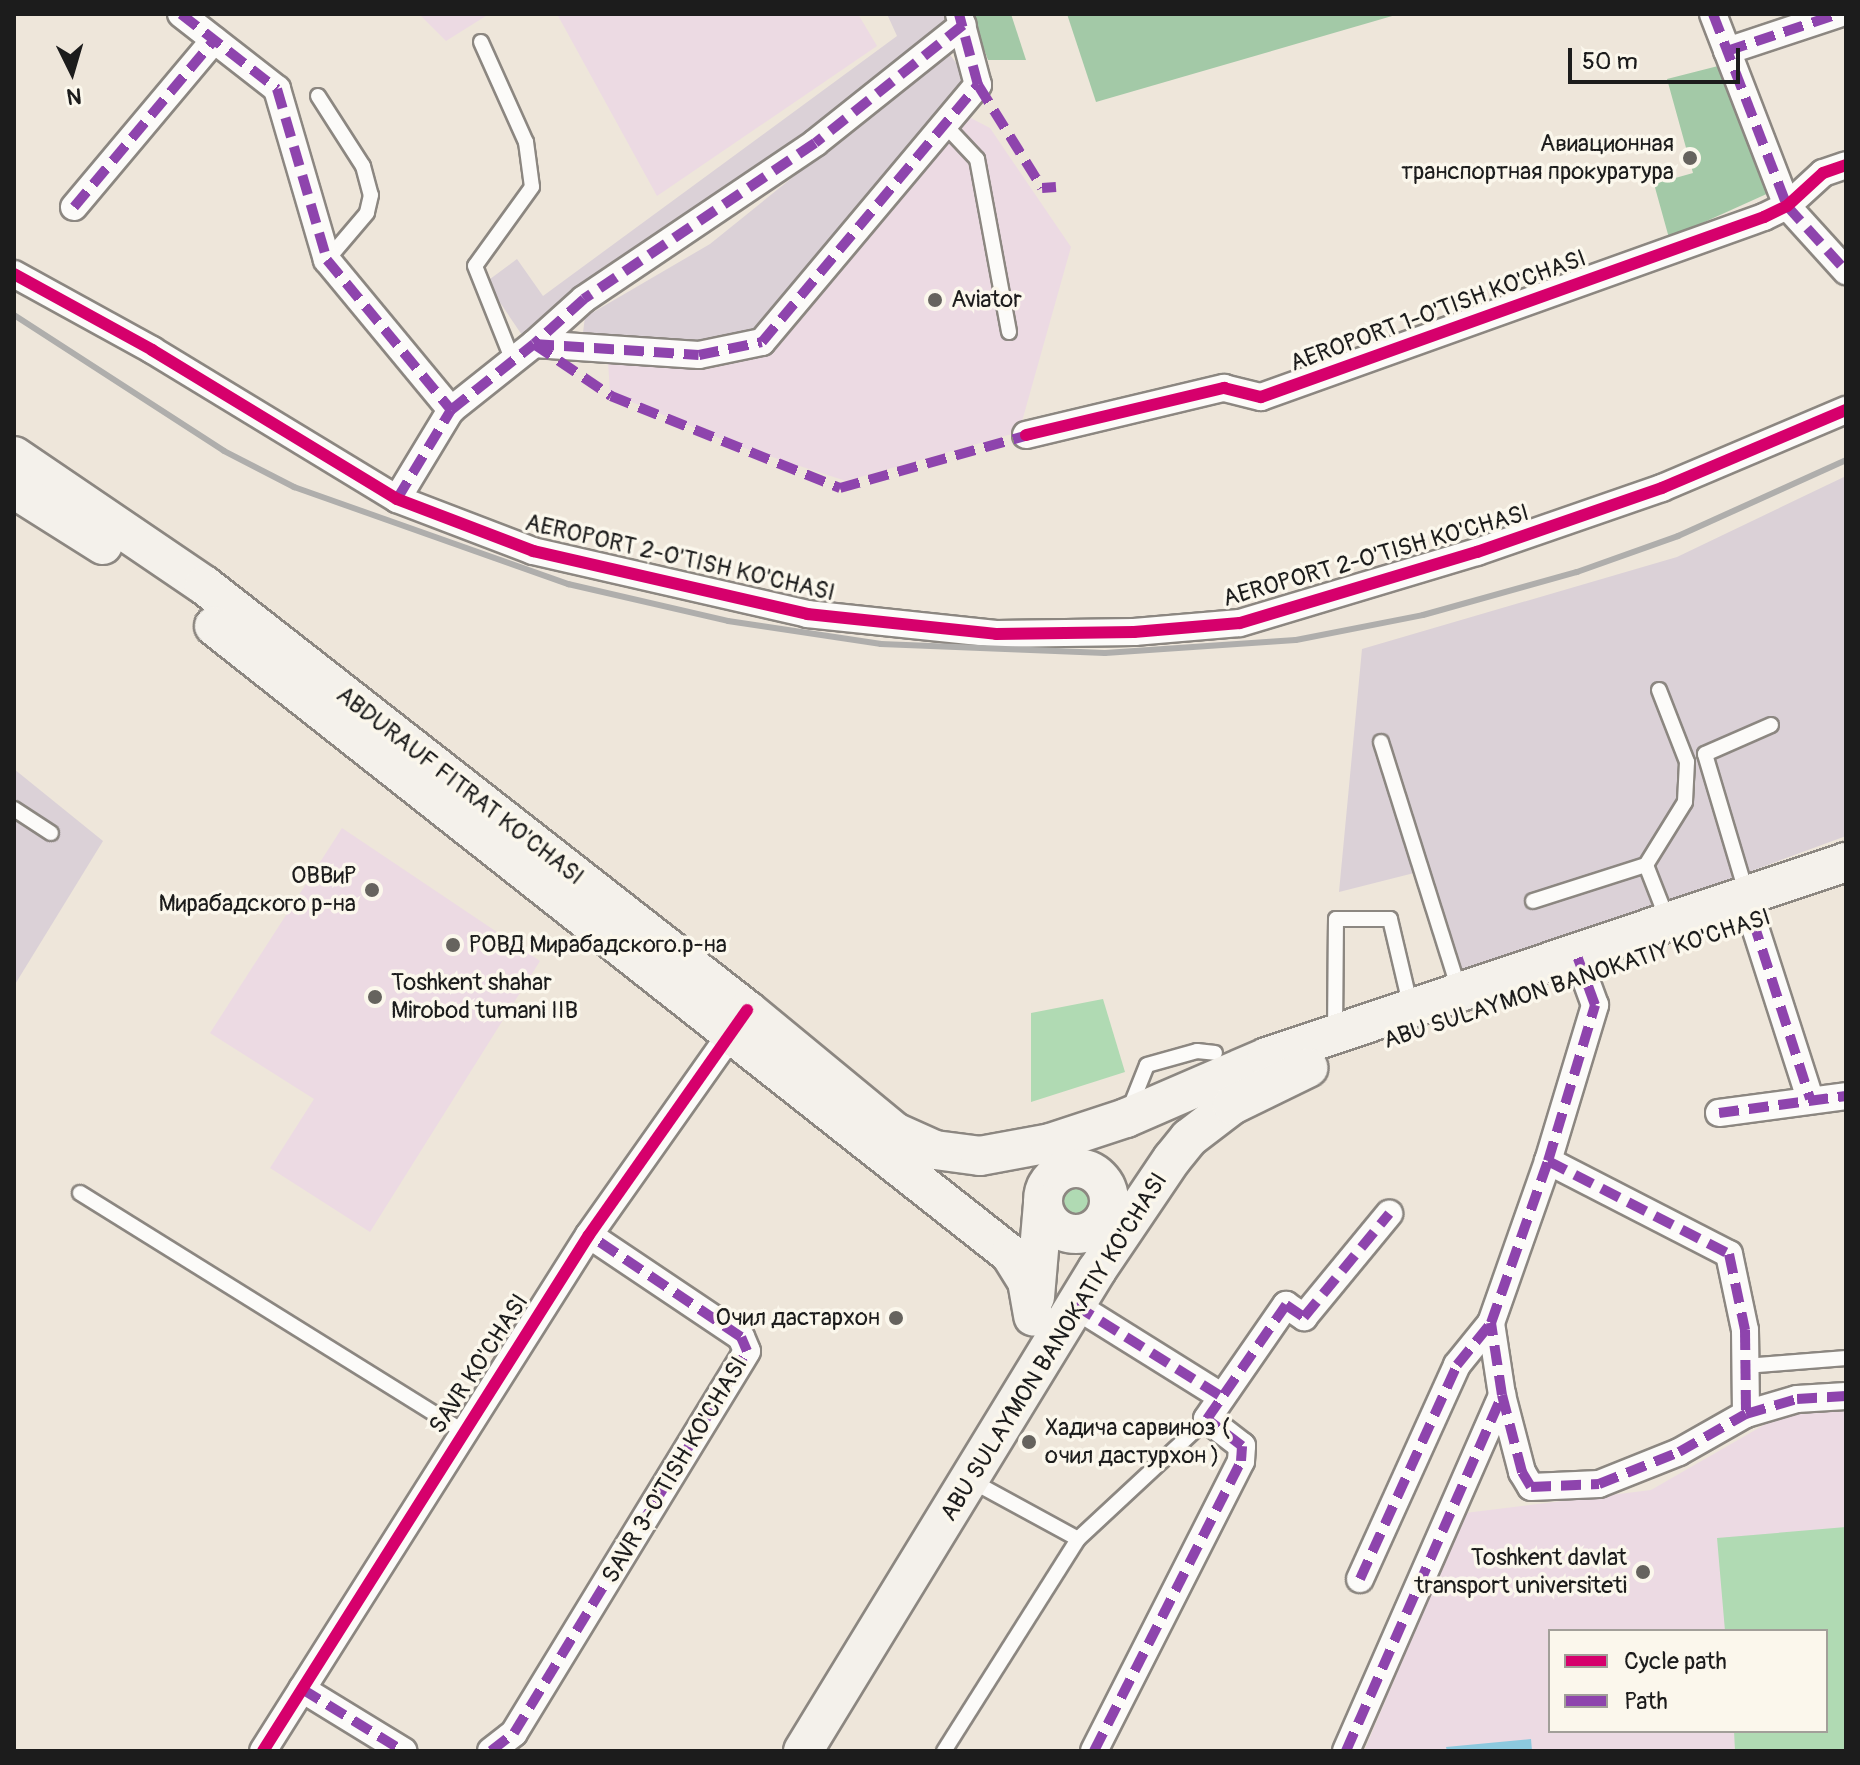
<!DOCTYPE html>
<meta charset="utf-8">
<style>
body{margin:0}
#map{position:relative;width:1860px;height:1765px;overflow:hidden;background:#eee6da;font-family:Pangolin,sans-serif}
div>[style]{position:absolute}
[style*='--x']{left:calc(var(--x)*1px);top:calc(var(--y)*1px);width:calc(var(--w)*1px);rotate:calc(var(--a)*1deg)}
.built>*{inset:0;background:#ecdae3}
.industrial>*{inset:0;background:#dbd1d7}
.green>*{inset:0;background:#b0dab3}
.round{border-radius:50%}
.forest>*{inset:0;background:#a3c9a7}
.water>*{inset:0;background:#8cc9de}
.roads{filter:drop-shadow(2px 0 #8c8781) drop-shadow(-2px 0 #8c8781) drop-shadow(0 2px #8c8781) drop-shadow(0 -2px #8c8781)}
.service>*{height:14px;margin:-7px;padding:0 7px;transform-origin:7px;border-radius:7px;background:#fcfbf9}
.minor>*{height:26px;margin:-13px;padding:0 13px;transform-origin:13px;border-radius:13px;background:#fcfbf9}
.secondary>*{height:38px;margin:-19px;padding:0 19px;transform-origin:19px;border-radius:19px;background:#f4f1eb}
.secondary>.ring{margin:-19px;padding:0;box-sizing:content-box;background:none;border:38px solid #f4f1eb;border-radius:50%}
.rail>*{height:6px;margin:-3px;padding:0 3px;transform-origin:3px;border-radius:3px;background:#afaeac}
.quiet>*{height:10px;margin-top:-5px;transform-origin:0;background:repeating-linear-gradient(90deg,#8e44ad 0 20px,transparent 0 30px)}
.cycleway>*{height:12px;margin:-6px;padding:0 6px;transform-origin:6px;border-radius:6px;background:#d6006c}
.dots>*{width:22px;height:22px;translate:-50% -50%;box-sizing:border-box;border:4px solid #fbf7ec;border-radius:50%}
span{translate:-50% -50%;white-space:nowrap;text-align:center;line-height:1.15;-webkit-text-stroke:7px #fbf7ec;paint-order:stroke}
.poi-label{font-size:24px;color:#1c1c1c}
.right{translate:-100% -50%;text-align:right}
.left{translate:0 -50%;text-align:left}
.street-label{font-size:24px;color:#1c1c1c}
.frame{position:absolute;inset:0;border:16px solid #1c1c1c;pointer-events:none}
.legend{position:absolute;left:1548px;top:1629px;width:280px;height:104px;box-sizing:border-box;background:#fbf7ec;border:2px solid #a29f99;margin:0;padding:10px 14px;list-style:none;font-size:24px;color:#1c1c1c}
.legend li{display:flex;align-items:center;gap:16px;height:40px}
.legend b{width:40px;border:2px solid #a29f99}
.north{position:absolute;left:32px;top:32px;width:80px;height:80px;-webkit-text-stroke:6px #fbf7ec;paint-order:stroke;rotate:175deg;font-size:22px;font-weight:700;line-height:32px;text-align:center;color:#1c1c1c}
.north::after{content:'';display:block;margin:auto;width:28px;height:36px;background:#1c1c1c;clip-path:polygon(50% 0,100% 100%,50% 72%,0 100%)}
.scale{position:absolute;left:1568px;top:48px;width:172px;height:36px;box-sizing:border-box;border:4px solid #1c1c1c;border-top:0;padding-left:10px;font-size:24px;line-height:28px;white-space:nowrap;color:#1c1c1c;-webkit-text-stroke:6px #fbf7ec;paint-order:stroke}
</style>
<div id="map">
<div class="built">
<i style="clip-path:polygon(419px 14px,489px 14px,446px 41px)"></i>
<i style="clip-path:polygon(557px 14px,858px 14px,877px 46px,657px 196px)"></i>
<i style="clip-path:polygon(963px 114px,990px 128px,1071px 247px,1019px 432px,846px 481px,741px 447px,610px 393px,608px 361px,770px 353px)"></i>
<i style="clip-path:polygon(342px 828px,540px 961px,370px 1232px,270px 1168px,314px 1099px,210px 1033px)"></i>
<i style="clip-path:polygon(evenodd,1846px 1406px,1846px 1751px,1364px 1751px,1465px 1513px,1651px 1490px,1795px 1407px,1846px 1406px,1550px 1631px,1826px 1631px,1826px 1731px,1550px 1731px,1550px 1631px)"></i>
</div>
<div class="industrial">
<i style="clip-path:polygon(887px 14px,951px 14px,958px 27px,524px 338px,486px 282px,517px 259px,543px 296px,897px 36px)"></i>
<i style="clip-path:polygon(948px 52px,968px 79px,788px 301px,745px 338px,688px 348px,582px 340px,585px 317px,710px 244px)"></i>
<i style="clip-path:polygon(1846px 476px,1846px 836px,1448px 983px,1418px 872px,1339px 892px,1362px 649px,1677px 557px)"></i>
<i style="clip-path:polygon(14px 769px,103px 841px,14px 986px)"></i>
</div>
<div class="green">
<i style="clip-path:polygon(1103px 999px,1125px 1072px,1031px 1102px,1031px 1013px)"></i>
<i class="round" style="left:1059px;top:1181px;width:38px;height:38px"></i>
<i style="clip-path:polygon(1846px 1527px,1846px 1751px,1735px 1751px,1734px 1731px,1826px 1731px,1826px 1631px,1725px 1631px,1717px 1538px)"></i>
</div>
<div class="forest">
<i style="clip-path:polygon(971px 14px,1011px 14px,1026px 60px,988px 60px)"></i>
<i style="clip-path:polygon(1067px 14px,1399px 14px,1096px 102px)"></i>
<i style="clip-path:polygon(1722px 65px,1771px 192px,1669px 238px,1654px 184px,1693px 173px,1667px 79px)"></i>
</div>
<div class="water">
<i style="clip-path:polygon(1531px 1739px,1532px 1751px,1447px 1751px,1446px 1747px)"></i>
</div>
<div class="roads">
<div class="service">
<i style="--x:481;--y:42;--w:110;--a:65.8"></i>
<i style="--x:526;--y:142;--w:45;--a:82.4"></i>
<i style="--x:532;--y:187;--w:97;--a:125.8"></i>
<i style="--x:475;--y:266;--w:102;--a:68.2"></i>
<i style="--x:318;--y:96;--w:83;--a:57.3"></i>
<i style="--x:363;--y:166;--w:30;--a:75"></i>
<i style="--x:371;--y:195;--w:18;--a:103"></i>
<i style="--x:367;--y:213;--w:62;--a:130.4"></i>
<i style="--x:944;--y:124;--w:48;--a:46.7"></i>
<i style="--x:977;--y:159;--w:176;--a:79.5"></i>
<i style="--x:1659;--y:690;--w:77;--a:68.7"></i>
<i style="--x:1687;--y:762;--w:40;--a:92.9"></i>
<i style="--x:1685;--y:802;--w:74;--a:121.8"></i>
<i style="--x:1646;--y:865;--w:60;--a:68.6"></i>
<i style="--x:1381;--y:742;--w:262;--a:72.5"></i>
<i style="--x:14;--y:809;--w:44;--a:33"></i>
<i style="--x:1747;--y:895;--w:147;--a:-106.6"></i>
<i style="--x:1705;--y:754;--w:72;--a:-23.7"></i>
<i style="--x:1533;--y:901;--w:119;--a:-17.7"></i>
<i style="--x:1335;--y:1033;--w:114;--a:-89.5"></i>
<i style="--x:1336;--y:919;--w:54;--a:0"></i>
<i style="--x:1390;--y:919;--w:91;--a:76.7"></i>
<i style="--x:1129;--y:1110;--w:48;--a:-68.2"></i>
<i style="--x:1147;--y:1065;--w:52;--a:-15.6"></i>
<i style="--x:1197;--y:1051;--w:18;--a:6"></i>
<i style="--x:80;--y:1193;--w:450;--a:31.9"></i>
<i style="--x:1746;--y:1366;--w:100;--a:-4.6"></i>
<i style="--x:970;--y:1480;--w:123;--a:28.6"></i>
<i style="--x:1078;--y:1539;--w:176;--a:-42.9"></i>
<i style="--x:944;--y:1751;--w:251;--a:-57.7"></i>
</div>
<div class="minor">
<i style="--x:181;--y:14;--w:122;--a:38"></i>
<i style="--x:277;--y:89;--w:178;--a:73.7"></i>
<i style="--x:327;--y:260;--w:195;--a:50.4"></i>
<i style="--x:1713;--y:14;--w:206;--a:68.9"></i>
<i style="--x:1787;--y:206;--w:88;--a:47.8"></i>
<i style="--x:1727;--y:51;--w:117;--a:-18.4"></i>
<i style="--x:74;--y:207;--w:218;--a:-50"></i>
<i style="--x:14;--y:274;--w:158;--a:28.8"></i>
<i style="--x:152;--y:350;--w:287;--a:31.3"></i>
<i style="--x:397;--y:499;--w:146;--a:20.9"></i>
<i style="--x:533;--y:551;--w:281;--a:12.9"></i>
<i style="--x:807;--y:614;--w:190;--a:6"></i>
<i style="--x:996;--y:634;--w:138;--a:-0.8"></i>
<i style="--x:1134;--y:632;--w:106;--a:-4.9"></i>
<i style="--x:1240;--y:623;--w:247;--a:-16.7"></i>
<i style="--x:1477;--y:552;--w:196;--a:-19.1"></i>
<i style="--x:1662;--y:488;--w:200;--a:-23"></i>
<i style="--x:534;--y:344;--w:67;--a:-42"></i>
<i style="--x:584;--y:299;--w:279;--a:-34"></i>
<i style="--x:815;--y:143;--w:189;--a:-38.6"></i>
<i style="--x:1026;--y:435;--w:204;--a:-13.4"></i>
<i style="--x:1224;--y:388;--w:38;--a:14"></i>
<i style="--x:1261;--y:397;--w:534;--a:-19.69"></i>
<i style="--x:1764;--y:217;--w:25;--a:-26"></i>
<i style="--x:1787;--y:206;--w:49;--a:-42.5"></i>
<i style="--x:1823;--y:173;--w:24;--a:-19"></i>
<i style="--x:397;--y:499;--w:104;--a:-58.8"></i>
<i style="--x:451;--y:410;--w:106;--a:-38.5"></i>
<i style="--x:534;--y:344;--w:165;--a:3.8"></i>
<i style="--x:699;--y:355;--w:64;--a:-11.7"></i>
<i style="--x:762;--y:342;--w:336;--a:-50"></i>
<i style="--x:978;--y:85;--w:73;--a:-105"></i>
<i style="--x:1753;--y:921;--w:187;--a:72.2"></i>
<i style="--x:1719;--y:1113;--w:128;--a:-7.6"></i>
<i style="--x:1548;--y:1161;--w:203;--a:27.2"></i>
<i style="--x:1729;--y:1254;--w:78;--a:78.1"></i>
<i style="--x:1745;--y:1330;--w:84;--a:89.3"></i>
<i style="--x:1075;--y:1305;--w:173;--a:32"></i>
<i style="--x:1502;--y:1395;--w:80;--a:75.4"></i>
<i style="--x:1522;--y:1472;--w:17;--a:59"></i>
<i style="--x:1531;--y:1487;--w:68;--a:-2.5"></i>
<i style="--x:1599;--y:1484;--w:86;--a:-21.8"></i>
<i style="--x:1679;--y:1452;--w:77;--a:-29.6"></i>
<i style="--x:1746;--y:1414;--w:53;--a:-16.4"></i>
<i style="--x:1797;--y:1399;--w:49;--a:-3.5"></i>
<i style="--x:1360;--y:1579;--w:235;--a:-65.6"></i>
<i style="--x:1457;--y:1365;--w:54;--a:-51"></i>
<i style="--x:302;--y:1689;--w:119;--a:31.5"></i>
<i style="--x:263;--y:1751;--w:610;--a:-57.72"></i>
<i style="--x:589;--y:1235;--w:262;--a:-54.8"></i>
<i style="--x:491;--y:1751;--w:29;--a:-38"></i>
<i style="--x:514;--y:1733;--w:447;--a:-58.6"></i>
<i style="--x:747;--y:1351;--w:15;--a:-113"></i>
<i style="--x:741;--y:1337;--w:183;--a:-146.1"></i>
<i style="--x:1094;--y:1751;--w:325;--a:-63.1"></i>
<i style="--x:1241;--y:1461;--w:15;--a:-86"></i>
<i style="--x:1242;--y:1446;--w:44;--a:-142.4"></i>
<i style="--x:1207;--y:1419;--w:139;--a:-55.3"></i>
<i style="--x:1286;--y:1305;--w:22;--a:34"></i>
<i style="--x:1304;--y:1317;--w:134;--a:-50.5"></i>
<i style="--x:1346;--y:1751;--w:389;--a:-66.3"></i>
<i style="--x:1502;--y:1395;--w:73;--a:-98.7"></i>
<i style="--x:1491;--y:1323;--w:172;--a:-70.6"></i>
<i style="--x:1548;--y:1161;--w:163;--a:-73.2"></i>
<i style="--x:1595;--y:1005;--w:55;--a:-110.1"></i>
</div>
<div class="secondary">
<i style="--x:14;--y:456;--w:230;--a:34.2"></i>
<i style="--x:204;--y:585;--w:690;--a:38.05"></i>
<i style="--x:747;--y:1010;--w:192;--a:39.5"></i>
<i style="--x:895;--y:1132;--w:44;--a:24.2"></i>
<i style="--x:935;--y:1150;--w:45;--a:7.6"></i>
<i style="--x:980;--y:1156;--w:71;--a:-10.5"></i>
<i style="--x:1050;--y:1143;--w:80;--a:-18.2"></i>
<i style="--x:1126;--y:1118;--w:154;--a:-23.4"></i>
<i style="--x:1267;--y:1057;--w:611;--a:-18.61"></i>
<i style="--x:14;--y:489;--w:105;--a:32.2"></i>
<i style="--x:214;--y:626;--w:1014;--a:38.27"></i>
<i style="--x:1010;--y:1254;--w:32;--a:58"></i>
<i style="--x:1027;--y:1281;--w:36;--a:80"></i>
<i class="ring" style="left:1043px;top:1168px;width:28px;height:28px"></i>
<i style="--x:1035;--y:1297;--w:93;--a:-85.1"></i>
<i style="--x:803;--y:1751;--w:564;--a:-58.57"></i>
<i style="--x:1097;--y:1270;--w:134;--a:-56"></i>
<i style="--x:1172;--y:1159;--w:27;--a:-51"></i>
<i style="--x:1189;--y:1138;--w:54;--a:-37.5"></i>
<i style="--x:1232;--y:1105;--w:85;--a:-26"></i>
</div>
</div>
<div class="rail">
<i style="--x:14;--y:315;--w:250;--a:32.9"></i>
<i style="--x:224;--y:451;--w:79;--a:27.2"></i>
<i style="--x:294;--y:487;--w:291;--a:19.5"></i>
<i style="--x:568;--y:584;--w:164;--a:13"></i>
<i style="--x:728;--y:621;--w:155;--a:8.5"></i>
<i style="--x:881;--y:644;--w:224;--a:2.3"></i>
<i style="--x:1105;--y:653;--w:191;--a:-3.9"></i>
<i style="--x:1296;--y:640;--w:129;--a:-11.1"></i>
<i style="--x:1423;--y:615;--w:160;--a:-15.6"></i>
<i style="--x:1577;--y:572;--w:107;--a:-19.6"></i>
<i style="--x:1678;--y:536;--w:184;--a:-24.3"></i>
</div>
<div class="quiet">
<i style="--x:181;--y:14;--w:122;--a:38"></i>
<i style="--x:277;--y:89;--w:178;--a:73.7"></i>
<i style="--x:327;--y:260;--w:195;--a:50.4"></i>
<i style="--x:1713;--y:14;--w:206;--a:68.9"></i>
<i style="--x:1787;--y:206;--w:88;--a:47.8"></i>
<i style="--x:963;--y:25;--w:189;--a:141.4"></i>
<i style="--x:815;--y:143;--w:279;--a:146"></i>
<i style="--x:584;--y:299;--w:67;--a:138"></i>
<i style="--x:534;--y:344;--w:93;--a:34"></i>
<i style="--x:611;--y:396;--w:247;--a:21.9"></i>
<i style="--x:840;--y:488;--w:199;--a:-15.7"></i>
<i style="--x:1727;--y:51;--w:117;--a:-18.4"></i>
<i style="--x:978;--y:85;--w:121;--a:58.1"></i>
<i style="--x:1042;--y:188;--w:14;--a:-4"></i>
<i style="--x:74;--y:207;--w:218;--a:-50"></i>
<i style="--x:397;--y:499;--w:104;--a:-58.8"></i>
<i style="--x:451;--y:410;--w:106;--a:-38.5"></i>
<i style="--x:534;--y:344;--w:165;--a:3.8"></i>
<i style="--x:699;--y:355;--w:64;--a:-11.7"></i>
<i style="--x:762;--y:342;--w:336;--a:-50"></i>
<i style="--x:978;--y:85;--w:73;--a:-105"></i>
<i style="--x:1753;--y:921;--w:187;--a:72.2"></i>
<i style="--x:1719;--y:1113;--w:128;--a:-7.6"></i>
<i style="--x:1548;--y:1161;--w:203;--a:27.2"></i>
<i style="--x:1729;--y:1254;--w:78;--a:78.1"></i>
<i style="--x:1745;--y:1330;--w:84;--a:89.3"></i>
<i style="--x:1075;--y:1305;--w:173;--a:32"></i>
<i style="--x:1502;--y:1395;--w:80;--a:75.4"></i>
<i style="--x:1522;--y:1472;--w:17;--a:59"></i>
<i style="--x:1531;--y:1487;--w:68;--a:-2.5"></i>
<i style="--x:1599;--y:1484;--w:86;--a:-21.8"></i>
<i style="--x:1679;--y:1452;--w:77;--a:-29.6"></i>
<i style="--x:1746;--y:1414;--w:53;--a:-16.4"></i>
<i style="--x:1797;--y:1399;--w:49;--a:-3.5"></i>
<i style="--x:1360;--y:1579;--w:235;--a:-65.6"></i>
<i style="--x:1457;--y:1365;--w:54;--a:-51"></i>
<i style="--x:302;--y:1689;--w:119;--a:31.5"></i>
<i style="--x:491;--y:1751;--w:29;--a:-38"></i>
<i style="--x:514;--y:1733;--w:447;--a:-58.6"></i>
<i style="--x:747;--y:1351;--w:15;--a:-113"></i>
<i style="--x:741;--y:1337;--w:183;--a:-146.1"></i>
<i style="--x:1094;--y:1751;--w:325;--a:-63.1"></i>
<i style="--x:1241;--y:1461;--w:15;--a:-86"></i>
<i style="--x:1242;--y:1446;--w:44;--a:-142.4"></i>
<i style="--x:1207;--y:1419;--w:139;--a:-55.3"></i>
<i style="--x:1286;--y:1305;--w:22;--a:34"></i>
<i style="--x:1304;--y:1317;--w:134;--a:-50.5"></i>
<i style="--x:1346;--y:1751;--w:389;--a:-66.3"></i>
<i style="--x:1502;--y:1395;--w:73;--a:-98.7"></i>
<i style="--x:1491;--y:1323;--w:172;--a:-70.6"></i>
<i style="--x:1548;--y:1161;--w:163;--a:-73.2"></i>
<i style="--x:1595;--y:1005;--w:55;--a:-110.1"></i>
</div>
<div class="cycleway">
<i style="--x:14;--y:274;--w:158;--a:28.8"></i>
<i style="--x:152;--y:350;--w:287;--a:31.3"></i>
<i style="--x:397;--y:499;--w:146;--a:20.9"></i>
<i style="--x:533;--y:551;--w:281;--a:12.9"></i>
<i style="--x:807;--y:614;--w:190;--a:6"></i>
<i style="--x:996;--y:634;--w:138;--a:-0.8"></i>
<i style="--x:1134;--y:632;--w:106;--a:-4.9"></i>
<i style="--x:1240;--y:623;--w:247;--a:-16.7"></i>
<i style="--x:1477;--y:552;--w:196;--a:-19.1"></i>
<i style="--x:1662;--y:488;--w:200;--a:-23"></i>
<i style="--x:1026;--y:435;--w:204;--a:-13.4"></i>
<i style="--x:1224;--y:388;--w:38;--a:14"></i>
<i style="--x:1261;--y:397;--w:534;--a:-19.69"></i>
<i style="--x:1764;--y:217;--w:25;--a:-26"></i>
<i style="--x:1787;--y:206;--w:49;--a:-42.5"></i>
<i style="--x:1823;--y:173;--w:24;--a:-19"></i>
<i style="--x:263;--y:1751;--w:610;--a:-57.72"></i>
<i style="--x:589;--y:1235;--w:275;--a:-54.9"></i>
</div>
<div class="dots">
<i style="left:1690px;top:158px;background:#66635e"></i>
<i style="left:935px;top:300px;background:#66635e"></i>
<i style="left:372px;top:890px;background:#66635e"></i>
<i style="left:453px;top:945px;background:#66635e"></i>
<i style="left:375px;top:997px;background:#66635e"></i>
<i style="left:896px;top:1318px;background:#66635e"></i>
<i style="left:1029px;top:1442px;background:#66635e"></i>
<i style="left:1643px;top:1572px;background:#66635e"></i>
</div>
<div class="poi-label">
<span class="right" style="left:1674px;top:158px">Авиационная<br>транспортная прокуратура</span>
<span class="left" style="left:951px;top:300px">Aviator</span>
<span class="right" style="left:356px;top:890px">ОВВиР<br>Мирабадского р-на</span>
<span class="left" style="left:469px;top:945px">РОВД Мирабадского.р-на</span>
<span class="left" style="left:391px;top:997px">Toshkent shahar<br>Mirobod tumani IIB</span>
<span class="right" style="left:880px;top:1318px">Очил дастархон</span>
<span class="left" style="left:1045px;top:1442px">Хадича сарвиноз (<br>очил дастурхон )</span>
<span class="right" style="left:1627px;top:1572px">Toshkent davlat<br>transport universiteti</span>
</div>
<div class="street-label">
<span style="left:1438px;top:311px;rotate:-20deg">AEROPORT 1-O'TISH KO'CHASI</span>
<span style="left:1376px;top:556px;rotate:-16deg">AEROPORT 2-O'TISH KO'CHASI</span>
<span style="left:680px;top:558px;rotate:13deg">AEROPORT 2-O'TISH KO'CHASI</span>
<span style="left:460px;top:786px;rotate:38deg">ABDURAUF FITRAT KO'CHASI</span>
<span style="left:1577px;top:979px;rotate:-18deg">ABU SULAYMON BANOKATIY KO'CHASI</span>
<span style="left:1054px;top:1347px;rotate:-58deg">ABU SULAYMON BANOKATIY KO'CHASI</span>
<span style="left:479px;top:1364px;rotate:-57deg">SAVR KO'CHASI</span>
<span style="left:675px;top:1470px;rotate:-59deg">SAVR 3-O'TISH KO'CHASI</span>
</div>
<div class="frame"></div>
<ul class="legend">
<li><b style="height:10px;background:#d6006c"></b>Cycle path</li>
<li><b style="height:10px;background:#8e44ad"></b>Path</li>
</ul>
<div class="north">N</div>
<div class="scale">50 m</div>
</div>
